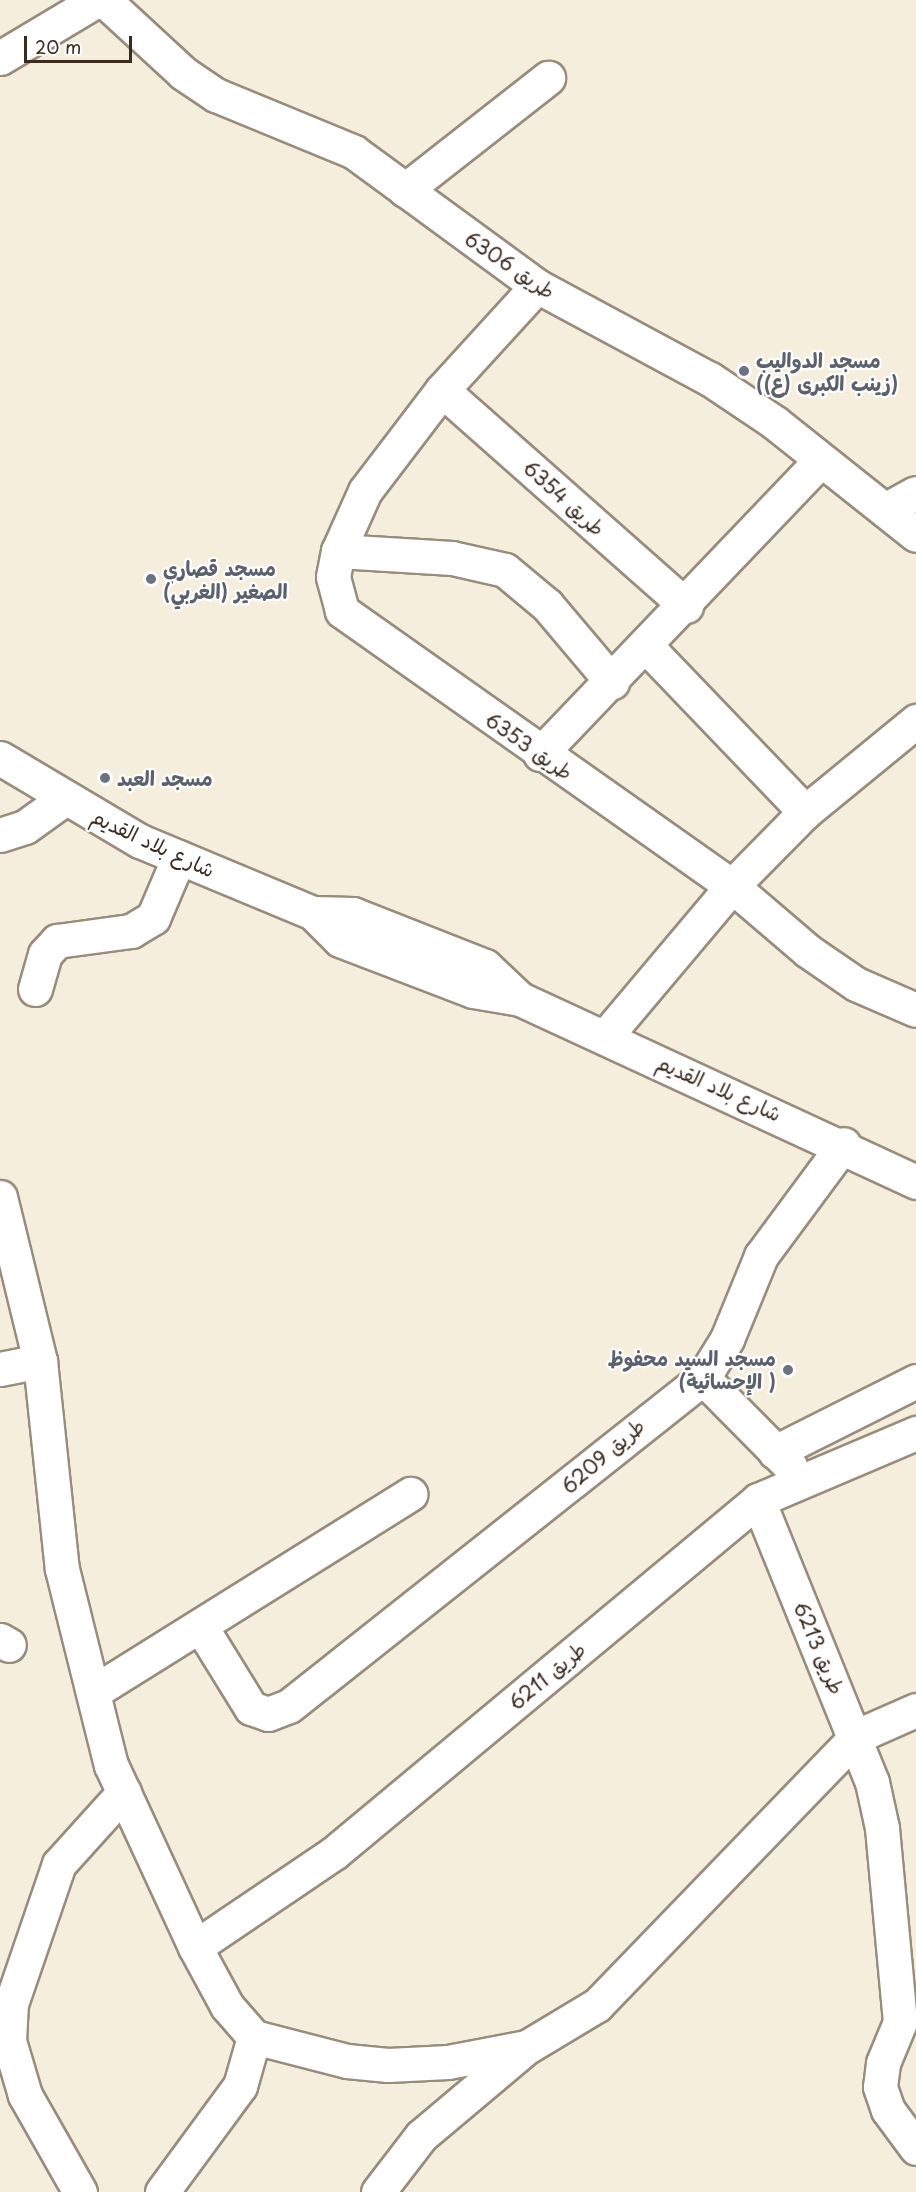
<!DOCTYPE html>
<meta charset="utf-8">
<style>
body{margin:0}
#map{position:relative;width:916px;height:2192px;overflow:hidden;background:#f6eedc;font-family:"Playpen Sans","Playpen Sans Arabic",sans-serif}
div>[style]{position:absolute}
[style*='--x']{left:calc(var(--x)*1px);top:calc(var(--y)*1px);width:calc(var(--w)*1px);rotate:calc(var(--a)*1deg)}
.roads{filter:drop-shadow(2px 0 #988c7d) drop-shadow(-2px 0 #988c7d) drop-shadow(0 2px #988c7d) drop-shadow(0 -2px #988c7d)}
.minor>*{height:33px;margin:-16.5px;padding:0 16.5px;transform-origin:16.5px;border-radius:16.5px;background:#fff}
.dots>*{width:16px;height:16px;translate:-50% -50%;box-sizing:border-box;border:3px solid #fff;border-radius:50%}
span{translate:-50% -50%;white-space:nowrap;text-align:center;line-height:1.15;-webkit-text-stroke:4.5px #fff;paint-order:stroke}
.street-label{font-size:20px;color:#3b2a1e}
.worship-label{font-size:20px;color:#5b616d;font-weight:700}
.left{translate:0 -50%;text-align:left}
.right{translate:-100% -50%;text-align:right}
.scale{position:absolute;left:24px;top:36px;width:108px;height:27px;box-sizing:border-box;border:3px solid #3b2a1e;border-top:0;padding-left:8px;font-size:18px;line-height:21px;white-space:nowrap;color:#3b2a1e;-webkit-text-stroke:4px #fff;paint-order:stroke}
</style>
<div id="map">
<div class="roads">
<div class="minor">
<i style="--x:104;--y:0;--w:108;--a:42.7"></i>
<i style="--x:183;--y:73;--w:40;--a:34"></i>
<i style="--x:216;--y:95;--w:149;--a:22.4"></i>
<i style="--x:354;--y:152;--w:227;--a:36.2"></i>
<i style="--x:537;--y:286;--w:196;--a:28.3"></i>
<i style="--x:710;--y:379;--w:77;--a:33.9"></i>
<i style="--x:774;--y:422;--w:181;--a:38.5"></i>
<i style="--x:0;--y:58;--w:113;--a:-30.9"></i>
<i style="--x:405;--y:190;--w:182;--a:-38.1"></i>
<i style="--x:537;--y:286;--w:141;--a:132.4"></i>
<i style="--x:442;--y:390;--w:127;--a:127.3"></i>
<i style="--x:365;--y:491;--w:66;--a:114.2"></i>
<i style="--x:338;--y:551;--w:26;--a:101"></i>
<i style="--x:333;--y:577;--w:35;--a:75"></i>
<i style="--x:342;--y:611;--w:477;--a:35.2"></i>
<i style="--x:732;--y:886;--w:100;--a:40.5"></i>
<i style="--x:808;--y:951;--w:58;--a:34.5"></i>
<i style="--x:856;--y:984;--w:65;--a:23.4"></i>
<i style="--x:442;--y:390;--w:326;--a:41.5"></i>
<i style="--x:885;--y:510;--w:35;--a:-29"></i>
<i style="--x:338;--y:551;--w:114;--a:3.5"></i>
<i style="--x:452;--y:558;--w:54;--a:12.8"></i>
<i style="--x:505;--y:570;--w:55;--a:39.8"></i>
<i style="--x:547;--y:605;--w:101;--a:49.8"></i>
<i style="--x:646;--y:646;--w:230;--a:46.2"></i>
<i style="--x:540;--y:754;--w:404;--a:-46.3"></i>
<i style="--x:0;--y:758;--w:163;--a:30.7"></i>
<i style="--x:140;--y:841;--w:187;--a:22.6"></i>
<i style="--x:313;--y:913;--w:40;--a:1.4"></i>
<i style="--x:353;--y:914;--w:142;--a:21.5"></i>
<i style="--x:485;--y:966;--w:48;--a:43.3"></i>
<i style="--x:0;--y:835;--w:26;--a:-18"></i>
<i style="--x:25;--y:827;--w:48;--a:-35.7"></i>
<i style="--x:313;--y:913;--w:38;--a:45"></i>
<i style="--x:340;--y:940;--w:142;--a:21"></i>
<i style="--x:473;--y:991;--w:48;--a:9.7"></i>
<i style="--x:520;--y:999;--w:436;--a:24.8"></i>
<i style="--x:35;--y:989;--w:36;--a:-74"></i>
<i style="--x:45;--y:954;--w:18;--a:-47"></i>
<i style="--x:57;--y:941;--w:75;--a:-7.7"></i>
<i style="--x:131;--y:931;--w:26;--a:-31"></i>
<i style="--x:153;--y:918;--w:66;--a:-66.9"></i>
<i style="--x:605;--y:1037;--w:197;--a:-49.9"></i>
<i style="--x:732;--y:886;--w:104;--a:-45.4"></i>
<i style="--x:805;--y:812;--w:144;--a:-39.3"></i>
<i style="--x:0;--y:1197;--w:169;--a:76.3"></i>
<i style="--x:40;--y:1361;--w:209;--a:84"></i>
<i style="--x:62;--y:1569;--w:202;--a:76"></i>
<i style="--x:111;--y:1765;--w:200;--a:65.2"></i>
<i style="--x:195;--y:1947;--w:67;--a:61.5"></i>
<i style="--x:227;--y:2006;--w:41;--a:48.9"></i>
<i style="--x:254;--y:2037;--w:96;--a:14.5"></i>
<i style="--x:347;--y:2061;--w:41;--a:5.6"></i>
<i style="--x:388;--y:2065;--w:60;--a:-2.9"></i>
<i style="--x:448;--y:2062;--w:80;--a:-10.8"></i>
<i style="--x:527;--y:2047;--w:82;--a:-31"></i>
<i style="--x:597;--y:2005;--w:374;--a:-46"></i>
<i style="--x:857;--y:1736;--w:64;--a:-23.8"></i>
<i style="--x:0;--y:1369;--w:41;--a:-11.3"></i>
<i style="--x:703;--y:1378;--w:124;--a:45.3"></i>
<i style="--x:775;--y:1452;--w:158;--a:-26.7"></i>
<i style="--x:758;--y:1500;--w:304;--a:68"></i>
<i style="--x:872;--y:1782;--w:47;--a:77.7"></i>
<i style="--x:882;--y:1828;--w:195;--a:84.7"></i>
<i style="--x:900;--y:2022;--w:44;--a:112.5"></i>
<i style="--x:883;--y:2063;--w:24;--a:97"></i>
<i style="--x:880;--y:2087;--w:24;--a:71"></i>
<i style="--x:888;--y:2110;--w:47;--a:53.6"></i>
<i style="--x:201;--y:1627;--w:95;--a:58.3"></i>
<i style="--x:251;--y:1708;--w:18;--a:19"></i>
<i style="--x:268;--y:1714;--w:22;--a:-21"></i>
<i style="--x:289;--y:1706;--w:528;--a:-38.39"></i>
<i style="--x:703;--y:1378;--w:46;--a:-58.4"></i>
<i style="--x:727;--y:1339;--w:90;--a:-67.7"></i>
<i style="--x:761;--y:1256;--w:139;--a:-53.5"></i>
<i style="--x:0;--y:1640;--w:10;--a:29"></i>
<i style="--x:95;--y:1691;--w:372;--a:-32"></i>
<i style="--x:195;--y:1947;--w:168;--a:-34.1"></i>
<i style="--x:334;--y:1853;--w:552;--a:-39.78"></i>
<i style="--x:758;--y:1500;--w:172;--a:-23"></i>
<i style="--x:80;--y:2192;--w:112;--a:-119.6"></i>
<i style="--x:25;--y:2095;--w:56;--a:-106.5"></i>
<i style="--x:9;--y:2041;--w:37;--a:-87"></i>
<i style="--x:11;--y:2004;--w:148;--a:-71.1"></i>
<i style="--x:59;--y:1864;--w:97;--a:-47.9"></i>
<i style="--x:162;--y:2192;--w:132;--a:-53.7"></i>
<i style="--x:240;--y:2086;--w:51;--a:-74.1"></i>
<i style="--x:378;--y:2192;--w:71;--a:-52.5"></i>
<i style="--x:421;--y:2136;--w:133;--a:-40.1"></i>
</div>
</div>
<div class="dots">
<i style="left:744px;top:371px;background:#6b7280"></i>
<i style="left:151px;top:579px;background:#6b7280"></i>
<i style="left:105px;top:778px;background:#6b7280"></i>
<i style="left:788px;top:1370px;background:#6b7280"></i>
</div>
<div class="street-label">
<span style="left:510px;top:265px;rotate:34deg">طريق 6306</span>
<span style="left:564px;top:498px;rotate:42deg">طريق 6354</span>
<span style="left:529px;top:746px;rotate:35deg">طريق 6353</span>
<span style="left:153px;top:843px;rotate:25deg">شارع بلاد القديم</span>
<span style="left:719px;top:1088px;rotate:24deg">شارع بلاد القديم</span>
<span style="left:603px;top:1456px;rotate:-41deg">طريق 6209</span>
<span style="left:819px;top:1648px;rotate:67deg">طريق 6213</span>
<span style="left:547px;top:1676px;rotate:-40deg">طريق 6211</span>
</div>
<div class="worship-label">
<span class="left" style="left:756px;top:372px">مسجد الدواليب<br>(زينب الكبرى (ع))</span>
<span class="left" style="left:163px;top:580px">مسجد قصاري<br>الصغير (الغربي)</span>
<span class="left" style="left:117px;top:778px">مسجد العبد</span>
<span class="right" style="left:776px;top:1370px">مسجد السيد محفوظ<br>(الإحسائية )</span>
</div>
<div class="scale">20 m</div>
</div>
